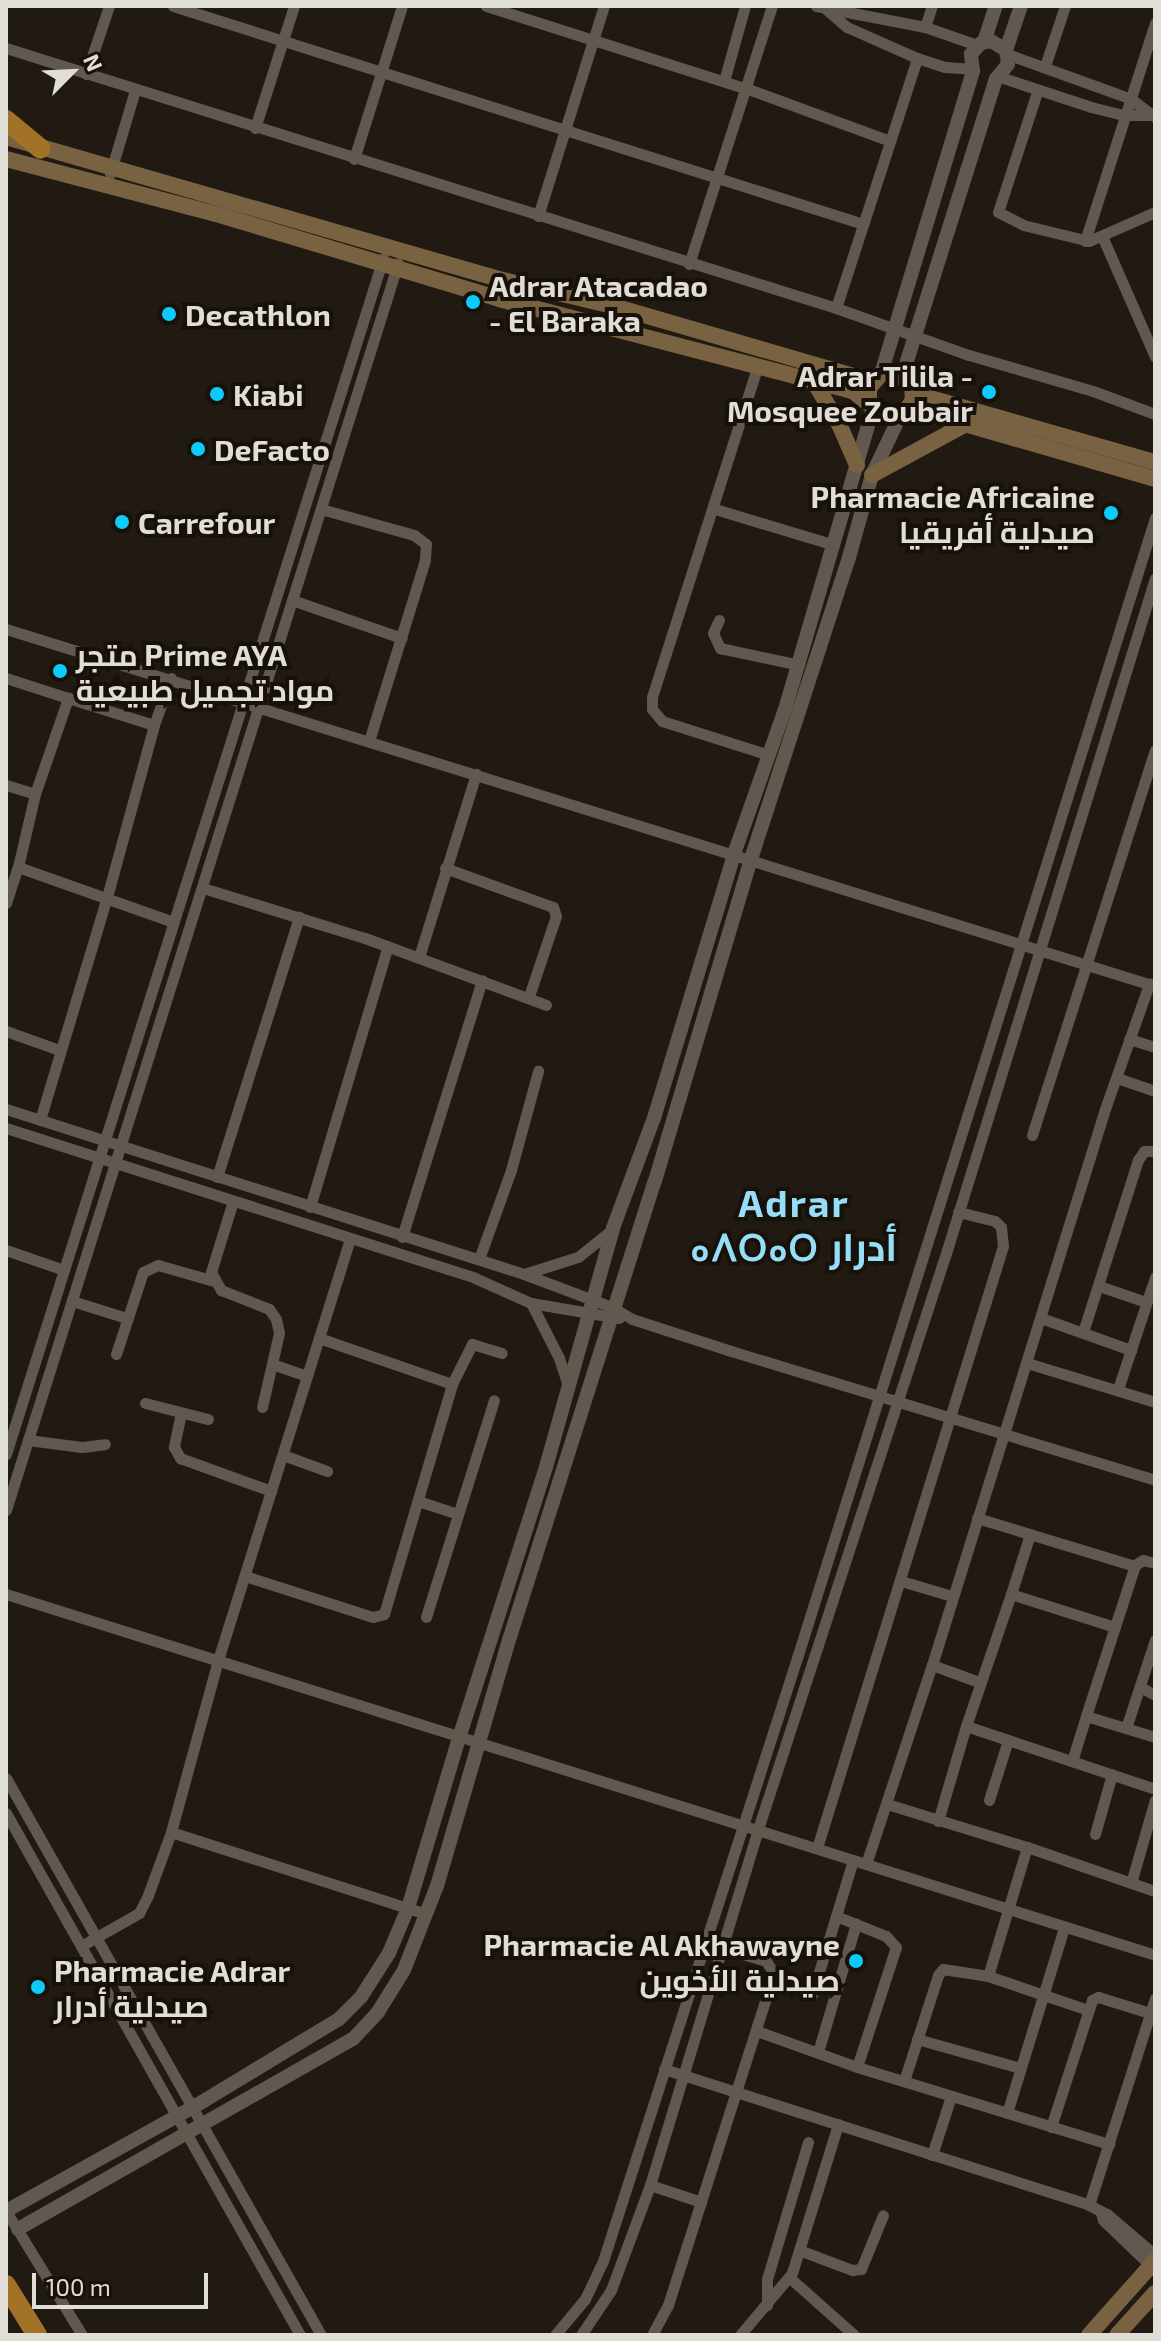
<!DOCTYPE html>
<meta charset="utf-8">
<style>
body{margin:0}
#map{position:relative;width:1161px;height:2341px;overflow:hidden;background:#201a12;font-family:"Exo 2",Cairo,"Noto Sans Tifinagh",sans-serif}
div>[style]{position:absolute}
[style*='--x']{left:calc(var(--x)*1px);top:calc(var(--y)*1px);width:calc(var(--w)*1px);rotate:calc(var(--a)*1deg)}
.minor>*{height:11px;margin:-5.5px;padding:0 5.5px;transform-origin:5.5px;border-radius:5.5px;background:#615950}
.tertiary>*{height:14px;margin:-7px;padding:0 7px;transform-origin:7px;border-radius:7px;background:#615950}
.secondary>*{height:16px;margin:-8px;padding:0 8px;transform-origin:8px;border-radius:8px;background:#796241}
.trunk>*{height:20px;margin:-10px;padding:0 10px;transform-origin:10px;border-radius:10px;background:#a27227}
.dots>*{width:22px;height:22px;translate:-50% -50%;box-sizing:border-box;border:4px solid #171109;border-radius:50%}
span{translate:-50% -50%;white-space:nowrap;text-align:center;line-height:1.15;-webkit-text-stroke:8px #171109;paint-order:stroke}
.poi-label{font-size:30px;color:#e1ddd7;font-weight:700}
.left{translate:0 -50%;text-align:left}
.right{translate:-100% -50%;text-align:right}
.district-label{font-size:38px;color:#96def8;font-weight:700;letter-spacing:2px}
.frame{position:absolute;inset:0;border:8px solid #e1ddd7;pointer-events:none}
.north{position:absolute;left:32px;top:32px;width:80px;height:80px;-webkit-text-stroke:6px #171109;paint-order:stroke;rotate:66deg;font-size:22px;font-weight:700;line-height:32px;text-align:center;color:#e1ddd7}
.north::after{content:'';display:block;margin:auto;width:28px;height:36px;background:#e1ddd7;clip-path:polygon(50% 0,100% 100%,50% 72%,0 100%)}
.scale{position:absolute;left:32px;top:2273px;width:176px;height:36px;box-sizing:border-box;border:4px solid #e1ddd7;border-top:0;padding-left:10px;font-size:24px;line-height:28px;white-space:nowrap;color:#e1ddd7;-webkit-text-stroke:6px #171109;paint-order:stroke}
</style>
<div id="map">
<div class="minor">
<i style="--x:173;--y:6;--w:724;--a:17.53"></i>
<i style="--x:486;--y:6;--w:275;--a:17.6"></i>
<i style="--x:748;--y:89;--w:151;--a:20.1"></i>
<i style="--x:816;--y:6;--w:111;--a:10.9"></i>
<i style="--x:925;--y:27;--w:55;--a:19.1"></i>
<i style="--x:826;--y:9;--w:28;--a:41"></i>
<i style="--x:847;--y:27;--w:77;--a:23.9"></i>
<i style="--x:917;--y:58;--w:29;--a:18"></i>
<i style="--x:945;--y:67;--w:27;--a:4"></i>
<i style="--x:925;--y:27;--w:22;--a:-72"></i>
<i style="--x:6;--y:48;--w:870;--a:17.39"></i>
<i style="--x:836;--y:308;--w:141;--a:19.5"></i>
<i style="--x:969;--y:355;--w:129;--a:16.2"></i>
<i style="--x:1093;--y:391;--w:66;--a:20.4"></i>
<i style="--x:1007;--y:54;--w:132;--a:19.9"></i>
<i style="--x:1131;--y:99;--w:30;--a:37"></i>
<i style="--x:1045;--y:66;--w:63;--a:-71.6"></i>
<i style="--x:86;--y:74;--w:72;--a:-71.3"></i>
<i style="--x:1000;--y:77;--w:96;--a:18.2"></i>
<i style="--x:1091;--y:107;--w:34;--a:14"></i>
<i style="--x:1124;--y:115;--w:26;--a:0"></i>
<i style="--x:724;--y:81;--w:78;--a:-74.4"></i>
<i style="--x:1037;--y:92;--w:126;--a:108"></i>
<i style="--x:998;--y:212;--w:28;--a:27"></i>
<i style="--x:1023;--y:225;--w:68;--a:13.6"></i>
<i style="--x:1089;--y:241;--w:72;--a:-23.7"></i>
<i style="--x:255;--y:128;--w:128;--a:-72.3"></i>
<i style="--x:354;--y:159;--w:160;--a:-72.6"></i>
<i style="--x:110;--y:174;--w:88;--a:-73.4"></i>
<i style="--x:538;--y:216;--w:220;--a:-72.6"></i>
<i style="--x:1102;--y:236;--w:132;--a:66.3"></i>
<i style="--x:1085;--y:241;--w:229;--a:-72.2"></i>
<i style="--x:689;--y:264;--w:271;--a:-72.2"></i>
<i style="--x:836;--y:308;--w:263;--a:-72"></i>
<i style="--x:757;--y:368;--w:345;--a:107.7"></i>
<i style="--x:652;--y:697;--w:12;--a:90"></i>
<i style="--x:652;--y:709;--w:16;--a:50"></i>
<i style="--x:662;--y:721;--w:112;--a:17.6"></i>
<i style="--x:321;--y:509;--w:97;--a:15.6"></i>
<i style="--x:414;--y:535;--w:15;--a:37"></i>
<i style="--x:426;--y:544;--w:16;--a:94"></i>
<i style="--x:425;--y:560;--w:189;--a:107.2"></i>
<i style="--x:715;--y:509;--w:124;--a:16.8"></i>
<i style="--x:292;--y:600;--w:116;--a:19.1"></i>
<i style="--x:719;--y:620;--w:14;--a:115"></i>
<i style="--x:713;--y:633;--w:17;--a:65"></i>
<i style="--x:720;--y:648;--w:81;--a:12.1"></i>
<i style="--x:6;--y:629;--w:1203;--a:17.26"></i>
<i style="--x:6;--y:678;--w:65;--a:17.9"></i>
<i style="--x:6;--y:785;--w:30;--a:17"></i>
<i style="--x:35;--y:794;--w:75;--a:103.1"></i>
<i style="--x:35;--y:794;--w:102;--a:-71"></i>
<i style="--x:68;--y:698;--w:90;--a:17.4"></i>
<i style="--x:445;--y:868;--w:115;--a:19.9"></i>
<i style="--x:553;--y:907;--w:9;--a:72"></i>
<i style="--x:556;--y:916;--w:84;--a:108.6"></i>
<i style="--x:203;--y:888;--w:170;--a:17.2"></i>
<i style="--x:365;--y:938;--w:193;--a:20.3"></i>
<i style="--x:6;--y:903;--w:38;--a:-72"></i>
<i style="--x:18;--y:867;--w:164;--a:19.5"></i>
<i style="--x:419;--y:957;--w:192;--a:-72.7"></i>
<i style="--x:6;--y:1031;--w:56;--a:19.7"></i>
<i style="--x:1129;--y:1039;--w:27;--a:17"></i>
<i style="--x:1117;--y:1078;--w:40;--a:18.9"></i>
<i style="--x:6;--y:1109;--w:544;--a:17.67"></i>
<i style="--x:524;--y:1274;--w:94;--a:20.6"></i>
<i style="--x:612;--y:1307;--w:23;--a:31"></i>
<i style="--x:632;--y:1319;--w:104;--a:17.9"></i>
<i style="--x:731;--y:1351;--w:443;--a:16.9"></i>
<i style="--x:40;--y:1120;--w:233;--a:-73.3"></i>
<i style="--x:107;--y:897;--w:178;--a:-74.7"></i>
<i style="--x:154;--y:725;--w:50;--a:-70.1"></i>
<i style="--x:6;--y:1128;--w:492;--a:17.7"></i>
<i style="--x:475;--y:1278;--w:61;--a:24.1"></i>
<i style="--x:531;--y:1303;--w:89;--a:9.7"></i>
<i style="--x:1032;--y:1135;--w:404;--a:-72.3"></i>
<i style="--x:217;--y:1177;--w:273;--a:-72.5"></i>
<i style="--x:233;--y:1201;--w:74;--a:107.2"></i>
<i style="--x:211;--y:1272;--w:21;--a:61"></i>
<i style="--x:221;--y:1290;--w:52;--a:21.6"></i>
<i style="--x:269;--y:1309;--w:12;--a:55"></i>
<i style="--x:276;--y:1319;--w:14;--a:78"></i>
<i style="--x:279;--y:1333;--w:76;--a:102.9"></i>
<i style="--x:310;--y:1207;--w:272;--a:-73.4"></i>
<i style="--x:402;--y:1237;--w:269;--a:-72.7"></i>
<i style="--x:6;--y:1250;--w:61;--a:19"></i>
<i style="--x:479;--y:1259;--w:95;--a:-70.2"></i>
<i style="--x:511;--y:1170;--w:103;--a:-74.7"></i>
<i style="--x:524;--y:1274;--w:57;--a:-17.5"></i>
<i style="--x:578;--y:1257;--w:45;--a:-38.7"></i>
<i style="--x:1099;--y:1286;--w:50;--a:18.8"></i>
<i style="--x:72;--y:1301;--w:58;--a:17.2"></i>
<i style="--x:531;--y:1303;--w:62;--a:63"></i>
<i style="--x:559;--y:1358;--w:29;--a:72"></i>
<i style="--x:1041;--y:1318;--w:96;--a:19.6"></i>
<i style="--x:1083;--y:1332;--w:181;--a:-72.3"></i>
<i style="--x:1138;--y:1160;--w:11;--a:-56"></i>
<i style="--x:1144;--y:1151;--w:11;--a:0"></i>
<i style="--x:319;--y:1338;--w:141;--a:19.1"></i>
<i style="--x:116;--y:1354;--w:86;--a:-71.8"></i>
<i style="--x:143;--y:1272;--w:17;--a:-25"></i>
<i style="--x:158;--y:1265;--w:58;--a:15.9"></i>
<i style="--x:1027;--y:1363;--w:134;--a:16.9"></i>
<i style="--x:272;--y:1364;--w:37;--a:19"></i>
<i style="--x:1118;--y:1389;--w:118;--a:-71.7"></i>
<i style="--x:145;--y:1403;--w:65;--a:14.3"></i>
<i style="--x:181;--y:1413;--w:35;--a:102"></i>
<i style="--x:174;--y:1447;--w:13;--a:61"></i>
<i style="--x:180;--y:1458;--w:97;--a:19.9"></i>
<i style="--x:28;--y:1440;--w:54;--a:7.4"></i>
<i style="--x:82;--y:1447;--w:23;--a:-7"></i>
<i style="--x:6;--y:1454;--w:1254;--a:-72.5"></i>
<i style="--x:283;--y:1455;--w:47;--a:20"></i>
<i style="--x:418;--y:1501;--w:40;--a:18"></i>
<i style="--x:6;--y:1510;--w:1307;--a:-72.55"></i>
<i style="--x:977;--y:1518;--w:165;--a:16.9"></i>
<i style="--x:1155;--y:1563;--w:12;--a:-166"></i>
<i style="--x:1143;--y:1560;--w:9;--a:148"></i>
<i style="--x:1135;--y:1565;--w:159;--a:108"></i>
<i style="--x:1086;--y:1716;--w:72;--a:16.9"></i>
<i style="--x:245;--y:1576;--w:134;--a:17.8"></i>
<i style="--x:373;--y:1617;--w:11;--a:-15"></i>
<i style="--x:384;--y:1614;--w:240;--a:-73.5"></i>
<i style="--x:452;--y:1384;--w:45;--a:-63.4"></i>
<i style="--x:472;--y:1344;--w:31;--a:17"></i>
<i style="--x:901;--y:1581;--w:53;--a:16.4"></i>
<i style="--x:6;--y:1594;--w:1204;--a:17.44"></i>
<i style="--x:1011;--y:1594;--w:63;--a:-72.4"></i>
<i style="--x:426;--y:1617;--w:227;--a:-72.6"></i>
<i style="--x:932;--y:1665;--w:50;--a:19.9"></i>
<i style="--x:1140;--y:1687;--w:17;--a:28"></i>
<i style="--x:966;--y:1726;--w:139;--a:-71.2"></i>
<i style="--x:1011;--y:1594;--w:109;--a:17.6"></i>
<i style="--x:1126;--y:1728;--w:93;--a:-71.8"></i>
<i style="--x:1072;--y:1761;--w:47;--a:-72.7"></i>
<i style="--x:6;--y:1778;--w:640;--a:60.51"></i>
<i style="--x:989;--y:1800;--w:63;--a:-72.4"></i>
<i style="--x:887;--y:1804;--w:146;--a:17.1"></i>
<i style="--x:6;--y:1813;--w:599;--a:60.61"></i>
<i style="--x:938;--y:1821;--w:99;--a:-73.6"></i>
<i style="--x:966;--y:1726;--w:199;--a:18.4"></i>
<i style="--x:171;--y:1832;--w:268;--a:17.8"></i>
<i style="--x:1095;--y:1834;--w:62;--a:-74.2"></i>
<i style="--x:817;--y:1848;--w:630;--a:-72.83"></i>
<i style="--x:1003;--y:1246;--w:19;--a:-96"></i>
<i style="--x:1001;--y:1227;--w:8;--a:-135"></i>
<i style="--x:995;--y:1221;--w:38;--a:-166"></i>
<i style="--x:866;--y:1864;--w:210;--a:-71.7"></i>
<i style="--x:932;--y:1665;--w:582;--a:-72.72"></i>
<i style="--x:1105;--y:1109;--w:133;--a:-70.6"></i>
<i style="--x:1131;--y:1883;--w:86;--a:-73.9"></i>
<i style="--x:836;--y:1916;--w:54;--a:21.8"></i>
<i style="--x:886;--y:1936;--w:15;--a:48"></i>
<i style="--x:896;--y:1947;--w:126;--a:108"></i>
<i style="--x:81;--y:1946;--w:67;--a:-29.6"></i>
<i style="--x:139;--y:1913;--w:20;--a:-63"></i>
<i style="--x:148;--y:1895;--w:67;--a:-69.9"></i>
<i style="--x:171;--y:1832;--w:178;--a:-74.7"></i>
<i style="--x:218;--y:1660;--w:441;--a:-72.6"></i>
<i style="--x:988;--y:1976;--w:135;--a:-73.2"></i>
<i style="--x:1027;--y:1847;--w:135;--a:19"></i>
<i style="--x:812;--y:1995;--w:141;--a:-73.1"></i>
<i style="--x:757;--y:2031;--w:106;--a:19.8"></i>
<i style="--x:857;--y:2067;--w:264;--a:17"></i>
<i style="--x:917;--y:2039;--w:107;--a:15.7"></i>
<i style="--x:818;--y:2052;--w:134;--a:-73.5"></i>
<i style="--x:664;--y:2069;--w:446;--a:17.7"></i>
<i style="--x:1089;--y:2205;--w:20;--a:27"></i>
<i style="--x:1107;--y:2214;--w:63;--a:40.5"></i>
<i style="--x:904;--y:2081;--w:111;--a:-72.2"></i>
<i style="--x:938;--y:1975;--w:8;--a:-50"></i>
<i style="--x:943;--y:1969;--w:46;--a:8.8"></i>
<i style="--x:988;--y:1976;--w:106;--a:18.8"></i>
<i style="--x:1007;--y:2113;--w:194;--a:-72.9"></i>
<i style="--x:1051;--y:2127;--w:133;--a:-72.1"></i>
<i style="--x:1092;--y:2000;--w:7;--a:-27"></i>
<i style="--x:1098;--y:1997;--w:54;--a:17.1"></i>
<i style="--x:932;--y:2155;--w:62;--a:-72.1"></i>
<i style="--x:650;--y:2185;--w:54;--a:18.4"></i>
<i style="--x:1089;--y:2205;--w:217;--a:-72.3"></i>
<i style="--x:6;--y:2211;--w:145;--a:58.5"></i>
<i style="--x:1101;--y:2213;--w:7;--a:74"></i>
<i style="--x:1103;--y:2220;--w:66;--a:43.8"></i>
<i style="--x:799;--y:2250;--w:57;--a:20.7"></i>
<i style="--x:852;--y:2270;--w:9;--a:-6"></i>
<i style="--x:861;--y:2269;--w:58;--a:-67.8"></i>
<i style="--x:790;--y:2278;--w:86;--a:41.7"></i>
<i style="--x:767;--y:2305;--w:26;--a:-90"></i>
<i style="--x:767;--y:2279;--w:143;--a:-73.3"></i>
<i style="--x:555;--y:2335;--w:47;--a:-50.2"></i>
<i style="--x:585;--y:2299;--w:42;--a:-64.7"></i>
<i style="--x:603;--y:2261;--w:633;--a:-72.17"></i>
<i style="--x:797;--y:1658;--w:1195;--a:-72.57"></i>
<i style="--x:581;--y:2335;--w:54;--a:-56.3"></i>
<i style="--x:611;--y:2290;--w:112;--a:-69.6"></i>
<i style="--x:650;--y:2185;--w:369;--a:-73.1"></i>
<i style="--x:757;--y:1832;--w:612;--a:-71.92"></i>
<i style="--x:947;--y:1250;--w:703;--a:-72.8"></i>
<i style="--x:652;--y:2335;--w:34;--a:-62"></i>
<i style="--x:668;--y:2305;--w:349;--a:-72.3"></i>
<i style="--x:774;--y:1973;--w:14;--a:-124"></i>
<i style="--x:766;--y:1961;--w:45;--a:-163.2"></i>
<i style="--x:740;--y:2335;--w:81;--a:-50"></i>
<i style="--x:792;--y:2273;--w:156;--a:-72.8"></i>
</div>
<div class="tertiary">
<i style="--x:984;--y:42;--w:38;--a:-72"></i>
<i style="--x:881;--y:374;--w:317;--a:-73.1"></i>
<i style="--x:973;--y:71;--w:17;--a:-97"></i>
<i style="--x:971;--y:54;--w:15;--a:-48"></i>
<i style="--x:981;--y:43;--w:10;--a:-11"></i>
<i style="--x:991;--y:41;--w:17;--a:31"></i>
<i style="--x:908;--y:381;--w:20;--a:-93"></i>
<i style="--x:907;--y:361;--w:296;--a:-72.5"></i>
<i style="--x:996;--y:79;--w:19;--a:-51"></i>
<i style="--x:1008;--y:64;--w:14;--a:-98"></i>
<i style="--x:1006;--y:50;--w:46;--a:-71.2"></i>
<i style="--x:6;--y:2211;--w:213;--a:-29"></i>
<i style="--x:192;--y:2108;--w:172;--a:-31.2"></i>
<i style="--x:339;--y:2019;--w:31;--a:-45"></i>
<i style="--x:361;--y:1997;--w:52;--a:-57.5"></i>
<i style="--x:389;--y:1953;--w:49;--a:-67.1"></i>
<i style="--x:408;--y:1908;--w:181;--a:-73.3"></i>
<i style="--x:460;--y:1735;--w:281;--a:-72.2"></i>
<i style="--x:546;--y:1467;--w:248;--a:-74.3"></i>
<i style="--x:613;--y:1228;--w:117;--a:-69.6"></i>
<i style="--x:654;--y:1118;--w:276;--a:-73.1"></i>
<i style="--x:734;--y:854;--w:157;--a:-70.6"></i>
<i style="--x:786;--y:706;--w:309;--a:-73.7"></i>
<i style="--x:18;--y:2229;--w:385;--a:-29.6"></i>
<i style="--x:353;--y:2039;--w:37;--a:-47"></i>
<i style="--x:378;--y:2012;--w:49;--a:-58.2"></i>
<i style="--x:404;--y:1970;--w:90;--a:-68.6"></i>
<i style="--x:437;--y:1886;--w:259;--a:-73.7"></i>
<i style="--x:510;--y:1637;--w:478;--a:-72.4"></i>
<i style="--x:655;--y:1181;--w:336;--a:-73.4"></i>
<i style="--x:751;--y:859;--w:313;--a:-72"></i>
<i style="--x:848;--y:561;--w:89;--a:-74.4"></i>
<i style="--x:872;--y:475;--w:65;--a:-64.6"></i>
</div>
<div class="secondary">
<i style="--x:6;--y:137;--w:513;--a:16.07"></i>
<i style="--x:499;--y:279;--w:117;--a:13.3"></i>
<i style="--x:613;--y:306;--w:254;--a:16.2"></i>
<i style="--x:857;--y:377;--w:20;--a:-3"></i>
<i style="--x:6;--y:159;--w:224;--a:14.7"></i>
<i style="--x:223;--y:216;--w:288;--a:16.7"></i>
<i style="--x:499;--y:299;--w:350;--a:14.6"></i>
<i style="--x:838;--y:387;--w:17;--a:17"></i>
<i style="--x:854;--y:392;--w:40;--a:39"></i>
<i style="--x:885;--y:417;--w:22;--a:-16"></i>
<i style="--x:906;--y:411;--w:13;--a:-58"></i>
<i style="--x:913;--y:400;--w:14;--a:-94"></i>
<i style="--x:912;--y:386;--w:21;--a:-141"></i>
<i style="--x:896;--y:373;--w:15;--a:176"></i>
<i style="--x:881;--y:374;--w:18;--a:131"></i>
<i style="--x:869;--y:388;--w:14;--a:90"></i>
<i style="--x:813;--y:380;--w:51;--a:59.4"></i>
<i style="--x:839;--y:424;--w:45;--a:66.3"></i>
<i style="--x:912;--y:386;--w:22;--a:34"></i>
<i style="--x:930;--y:398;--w:234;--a:15.9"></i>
<i style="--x:906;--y:411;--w:39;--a:10"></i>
<i style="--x:944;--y:418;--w:220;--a:16.1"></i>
<i style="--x:872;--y:475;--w:105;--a:-28.5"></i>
<i style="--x:1089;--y:2335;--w:99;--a:-48.3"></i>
<i style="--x:1117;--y:2335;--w:57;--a:-47.9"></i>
</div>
<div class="trunk">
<i style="--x:6;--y:120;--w:45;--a:39.6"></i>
<i style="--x:6;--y:2285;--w:59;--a:58.2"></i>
</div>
<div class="dots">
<i style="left:473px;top:302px;background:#0ccafa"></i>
<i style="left:169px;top:314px;background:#0ccafa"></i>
<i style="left:989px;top:392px;background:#0ccafa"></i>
<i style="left:217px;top:394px;background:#0ccafa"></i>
<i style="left:198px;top:449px;background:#0ccafa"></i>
<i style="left:1111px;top:513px;background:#0ccafa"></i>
<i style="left:122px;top:522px;background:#0ccafa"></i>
<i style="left:60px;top:671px;background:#0ccafa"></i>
<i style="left:856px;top:1961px;background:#0ccafa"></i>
<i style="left:38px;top:1987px;background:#0ccafa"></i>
</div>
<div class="poi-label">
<span class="left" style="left:489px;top:302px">Adrar Atacadao<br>- El Baraka</span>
<span class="left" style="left:185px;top:314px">Decathlon</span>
<span class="right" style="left:973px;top:392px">Adrar Tilila -<br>Mosquee Zoubair</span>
<span class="left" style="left:233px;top:394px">Kiabi</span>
<span class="left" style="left:214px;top:449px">DeFacto</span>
<span class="right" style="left:1095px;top:513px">Pharmacie Africaine<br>صيدلية أفريقيا</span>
<span class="left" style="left:138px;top:522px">Carrefour</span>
<span class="left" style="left:76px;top:671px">متجر Prime AYA<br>مواد تجميل طبيعية</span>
<span class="right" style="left:840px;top:1961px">Pharmacie Al Akhawayne<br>صيدلية الأخوين</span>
<span class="left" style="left:54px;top:1987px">Pharmacie Adrar<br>صيدلية أدرار</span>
</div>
<div class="district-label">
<span style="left:794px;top:1225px">Adrar<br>ⴰⴷⵔⴰⵔ أدرار</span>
</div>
<div class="frame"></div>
<div class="north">N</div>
<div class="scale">100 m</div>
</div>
